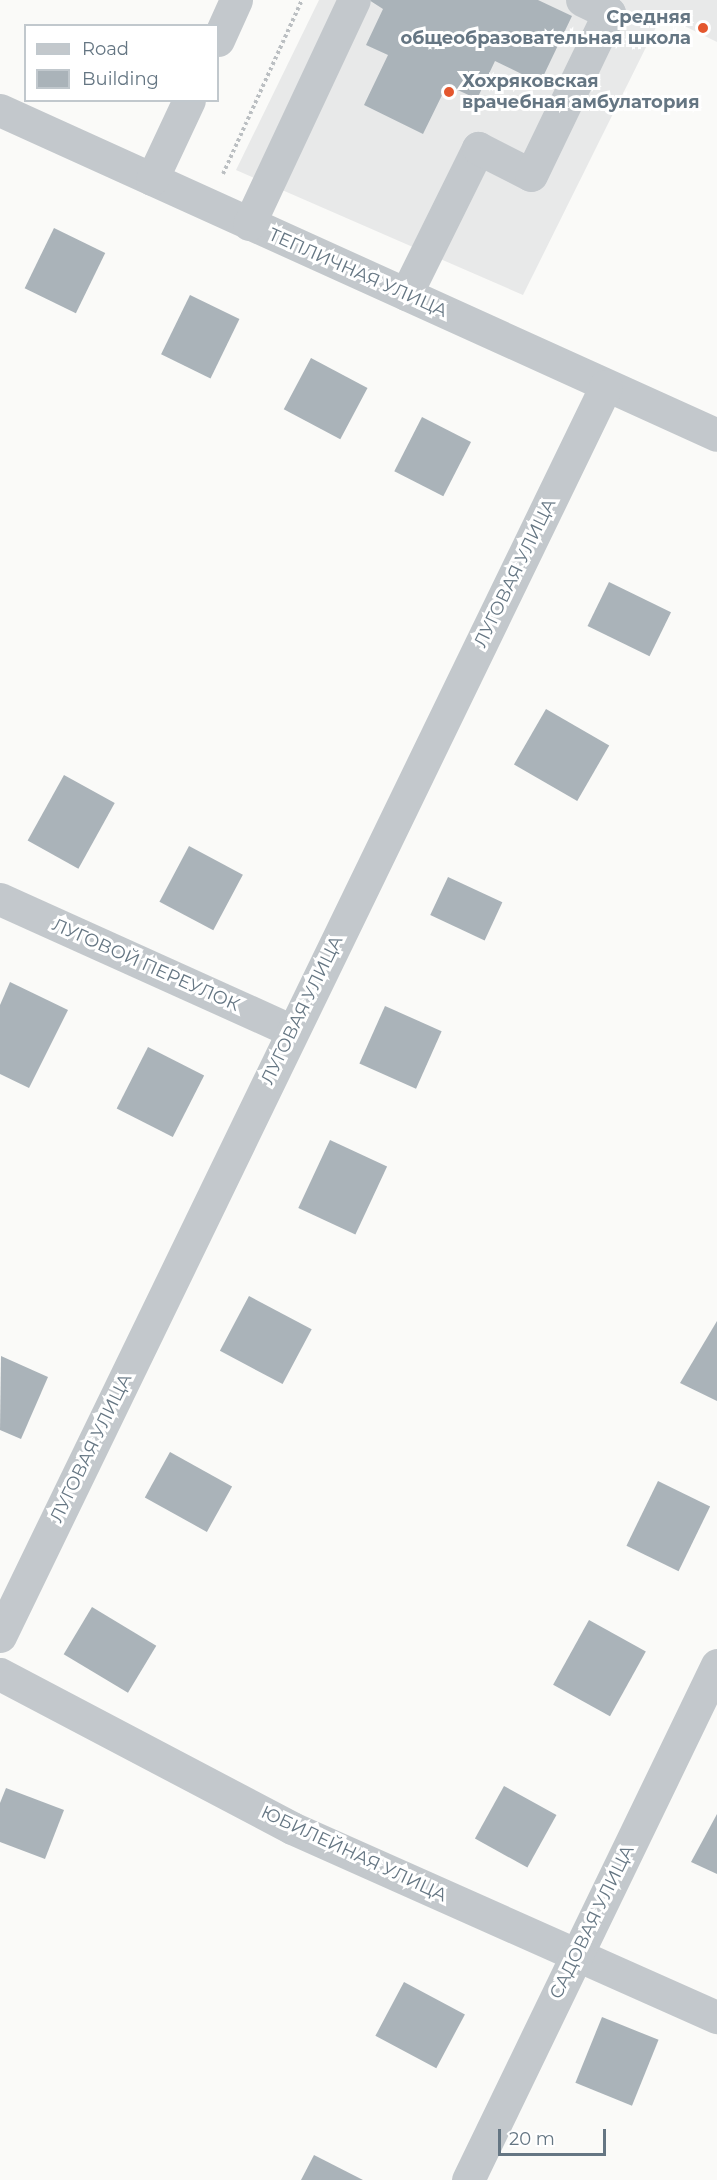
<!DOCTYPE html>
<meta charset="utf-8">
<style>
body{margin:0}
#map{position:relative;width:717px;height:2180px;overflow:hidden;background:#fafaf8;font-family:Montserrat,sans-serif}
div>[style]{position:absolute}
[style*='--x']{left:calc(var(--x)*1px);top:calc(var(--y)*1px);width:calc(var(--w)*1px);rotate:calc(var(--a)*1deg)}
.built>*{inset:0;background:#e8e9e9}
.building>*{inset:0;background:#aab3b9;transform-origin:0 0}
.path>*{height:4px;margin-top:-2px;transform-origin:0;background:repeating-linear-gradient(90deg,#bbbfc2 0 3px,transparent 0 6px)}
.minor>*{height:33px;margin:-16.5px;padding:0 16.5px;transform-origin:16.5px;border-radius:16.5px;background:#c3c8cc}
.dots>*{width:16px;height:16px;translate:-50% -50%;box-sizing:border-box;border:3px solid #fff;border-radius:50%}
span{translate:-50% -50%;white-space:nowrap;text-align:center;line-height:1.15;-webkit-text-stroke:6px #fff;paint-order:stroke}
.poi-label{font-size:18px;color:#657683;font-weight:700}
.right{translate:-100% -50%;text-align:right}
.left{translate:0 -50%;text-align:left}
.street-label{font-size:18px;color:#657683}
.legend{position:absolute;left:24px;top:24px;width:195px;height:78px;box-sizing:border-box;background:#fff;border:2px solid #c1c8cd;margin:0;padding:8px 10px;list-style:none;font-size:18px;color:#657683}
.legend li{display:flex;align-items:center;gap:12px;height:30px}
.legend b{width:30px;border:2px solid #c1c8cd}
.scale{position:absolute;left:498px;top:2129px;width:108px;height:27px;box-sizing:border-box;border:3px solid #657683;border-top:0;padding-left:8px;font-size:18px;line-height:21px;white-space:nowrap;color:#657683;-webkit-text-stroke:4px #fff;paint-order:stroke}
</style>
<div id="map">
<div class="built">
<i style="clip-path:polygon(319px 0,717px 0,717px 42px,662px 15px,523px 295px,236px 170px)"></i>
</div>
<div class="building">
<i style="clip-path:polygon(538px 0,572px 16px,540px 83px,495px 61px,477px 99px,447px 85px,423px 134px,364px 105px,388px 55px,366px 45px,383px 9px,369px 0)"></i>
<i style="left:54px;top:228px;width:57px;height:67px;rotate:26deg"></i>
<i style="left:190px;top:295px;width:55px;height:66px;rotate:26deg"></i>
<i style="left:311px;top:358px;width:64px;height:58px;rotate:28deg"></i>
<i style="left:422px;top:417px;width:55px;height:61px;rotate:27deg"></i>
<i style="left:609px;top:582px;width:69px;height:49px;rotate:26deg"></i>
<i style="left:546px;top:709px;width:73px;height:64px;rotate:30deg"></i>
<i style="left:64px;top:775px;width:58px;height:75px;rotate:29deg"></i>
<i style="left:189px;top:846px;width:61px;height:63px;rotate:28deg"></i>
<i style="left:448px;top:877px;width:60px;height:42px;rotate:25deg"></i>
<i style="clip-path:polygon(10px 982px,68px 1010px,29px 1088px,0 1074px,0 1005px)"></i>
<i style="left:385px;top:1006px;width:62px;height:63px;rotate:24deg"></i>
<i style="left:148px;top:1047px;width:63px;height:69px;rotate:27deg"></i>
<i style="left:330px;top:1140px;width:63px;height:75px;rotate:25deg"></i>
<i style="left:249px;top:1296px;width:71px;height:62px;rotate:28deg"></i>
<i style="clip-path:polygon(717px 1321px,717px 1401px,680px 1383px)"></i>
<i style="clip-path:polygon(1px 1356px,48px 1377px,21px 1439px,0 1430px)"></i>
<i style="left:170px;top:1452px;width:71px;height:52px;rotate:29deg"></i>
<i style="left:658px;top:1481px;width:58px;height:72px;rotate:26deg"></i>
<i style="left:92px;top:1607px;width:75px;height:55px;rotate:31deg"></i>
<i style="left:589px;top:1620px;width:65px;height:74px;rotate:29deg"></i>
<i style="left:504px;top:1786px;width:60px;height:60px;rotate:29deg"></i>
<i style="clip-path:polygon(6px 1788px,64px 1810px,45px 1859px,0 1842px,0 1803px)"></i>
<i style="clip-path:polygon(717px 1814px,717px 1874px,691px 1862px)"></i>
<i style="left:404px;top:1982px;width:69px;height:61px;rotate:28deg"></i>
<i style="left:602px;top:2017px;width:61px;height:71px;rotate:22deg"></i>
<i style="clip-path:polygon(314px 2155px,363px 2180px,301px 2180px)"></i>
</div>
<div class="path">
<i style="--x:223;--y:174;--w:191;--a:-65.6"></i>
</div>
<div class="minor">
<i style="--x:218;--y:40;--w:44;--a:-65.8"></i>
<i style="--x:0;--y:110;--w:787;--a:24.38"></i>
<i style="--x:152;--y:179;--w:87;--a:-64.9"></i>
<i style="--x:249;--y:224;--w:247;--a:-64.9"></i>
<i style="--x:406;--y:294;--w:163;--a:-63.7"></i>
<i style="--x:478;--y:148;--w:59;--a:27"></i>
<i style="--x:531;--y:175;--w:180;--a:-64.3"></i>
<i style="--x:609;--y:13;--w:30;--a:-154"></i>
<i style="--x:0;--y:899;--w:320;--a:24.3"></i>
<i style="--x:0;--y:1636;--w:1389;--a:-64.14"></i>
<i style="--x:0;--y:1674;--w:330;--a:27.8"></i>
<i style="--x:292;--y:1828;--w:465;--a:24"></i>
<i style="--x:468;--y:2180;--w:572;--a:-64.2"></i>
</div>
<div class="dots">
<i style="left:703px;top:28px;background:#e4572e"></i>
<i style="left:449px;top:92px;background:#e4572e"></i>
</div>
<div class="poi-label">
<span class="right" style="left:691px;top:28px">Средняя<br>общеобразовательная школа</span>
<span class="left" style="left:462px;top:92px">Хохряковская<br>врачебная амбулатория</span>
</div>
<div class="street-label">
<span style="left:358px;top:273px;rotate:24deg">ТЕПЛИЧНАЯ УЛИЦА</span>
<span style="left:515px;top:573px;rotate:-64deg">ЛУГОВАЯ УЛИЦА</span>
<span style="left:146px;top:965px;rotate:24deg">ЛУГОВОЙ ПЕРЕУЛОК</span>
<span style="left:302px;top:1010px;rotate:-64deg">ЛУГОВАЯ УЛИЦА</span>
<span style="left:91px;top:1448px;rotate:-64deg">ЛУГОВАЯ УЛИЦА</span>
<span style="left:354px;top:1854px;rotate:25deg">ЮБИЛЕЙНАЯ УЛИЦА</span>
<span style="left:592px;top:1922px;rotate:-64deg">САДОВАЯ УЛИЦА</span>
</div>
<ul class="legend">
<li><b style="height:8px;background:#c3c8cc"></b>Road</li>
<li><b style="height:16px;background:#aab3b9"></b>Building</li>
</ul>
<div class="scale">20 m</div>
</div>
